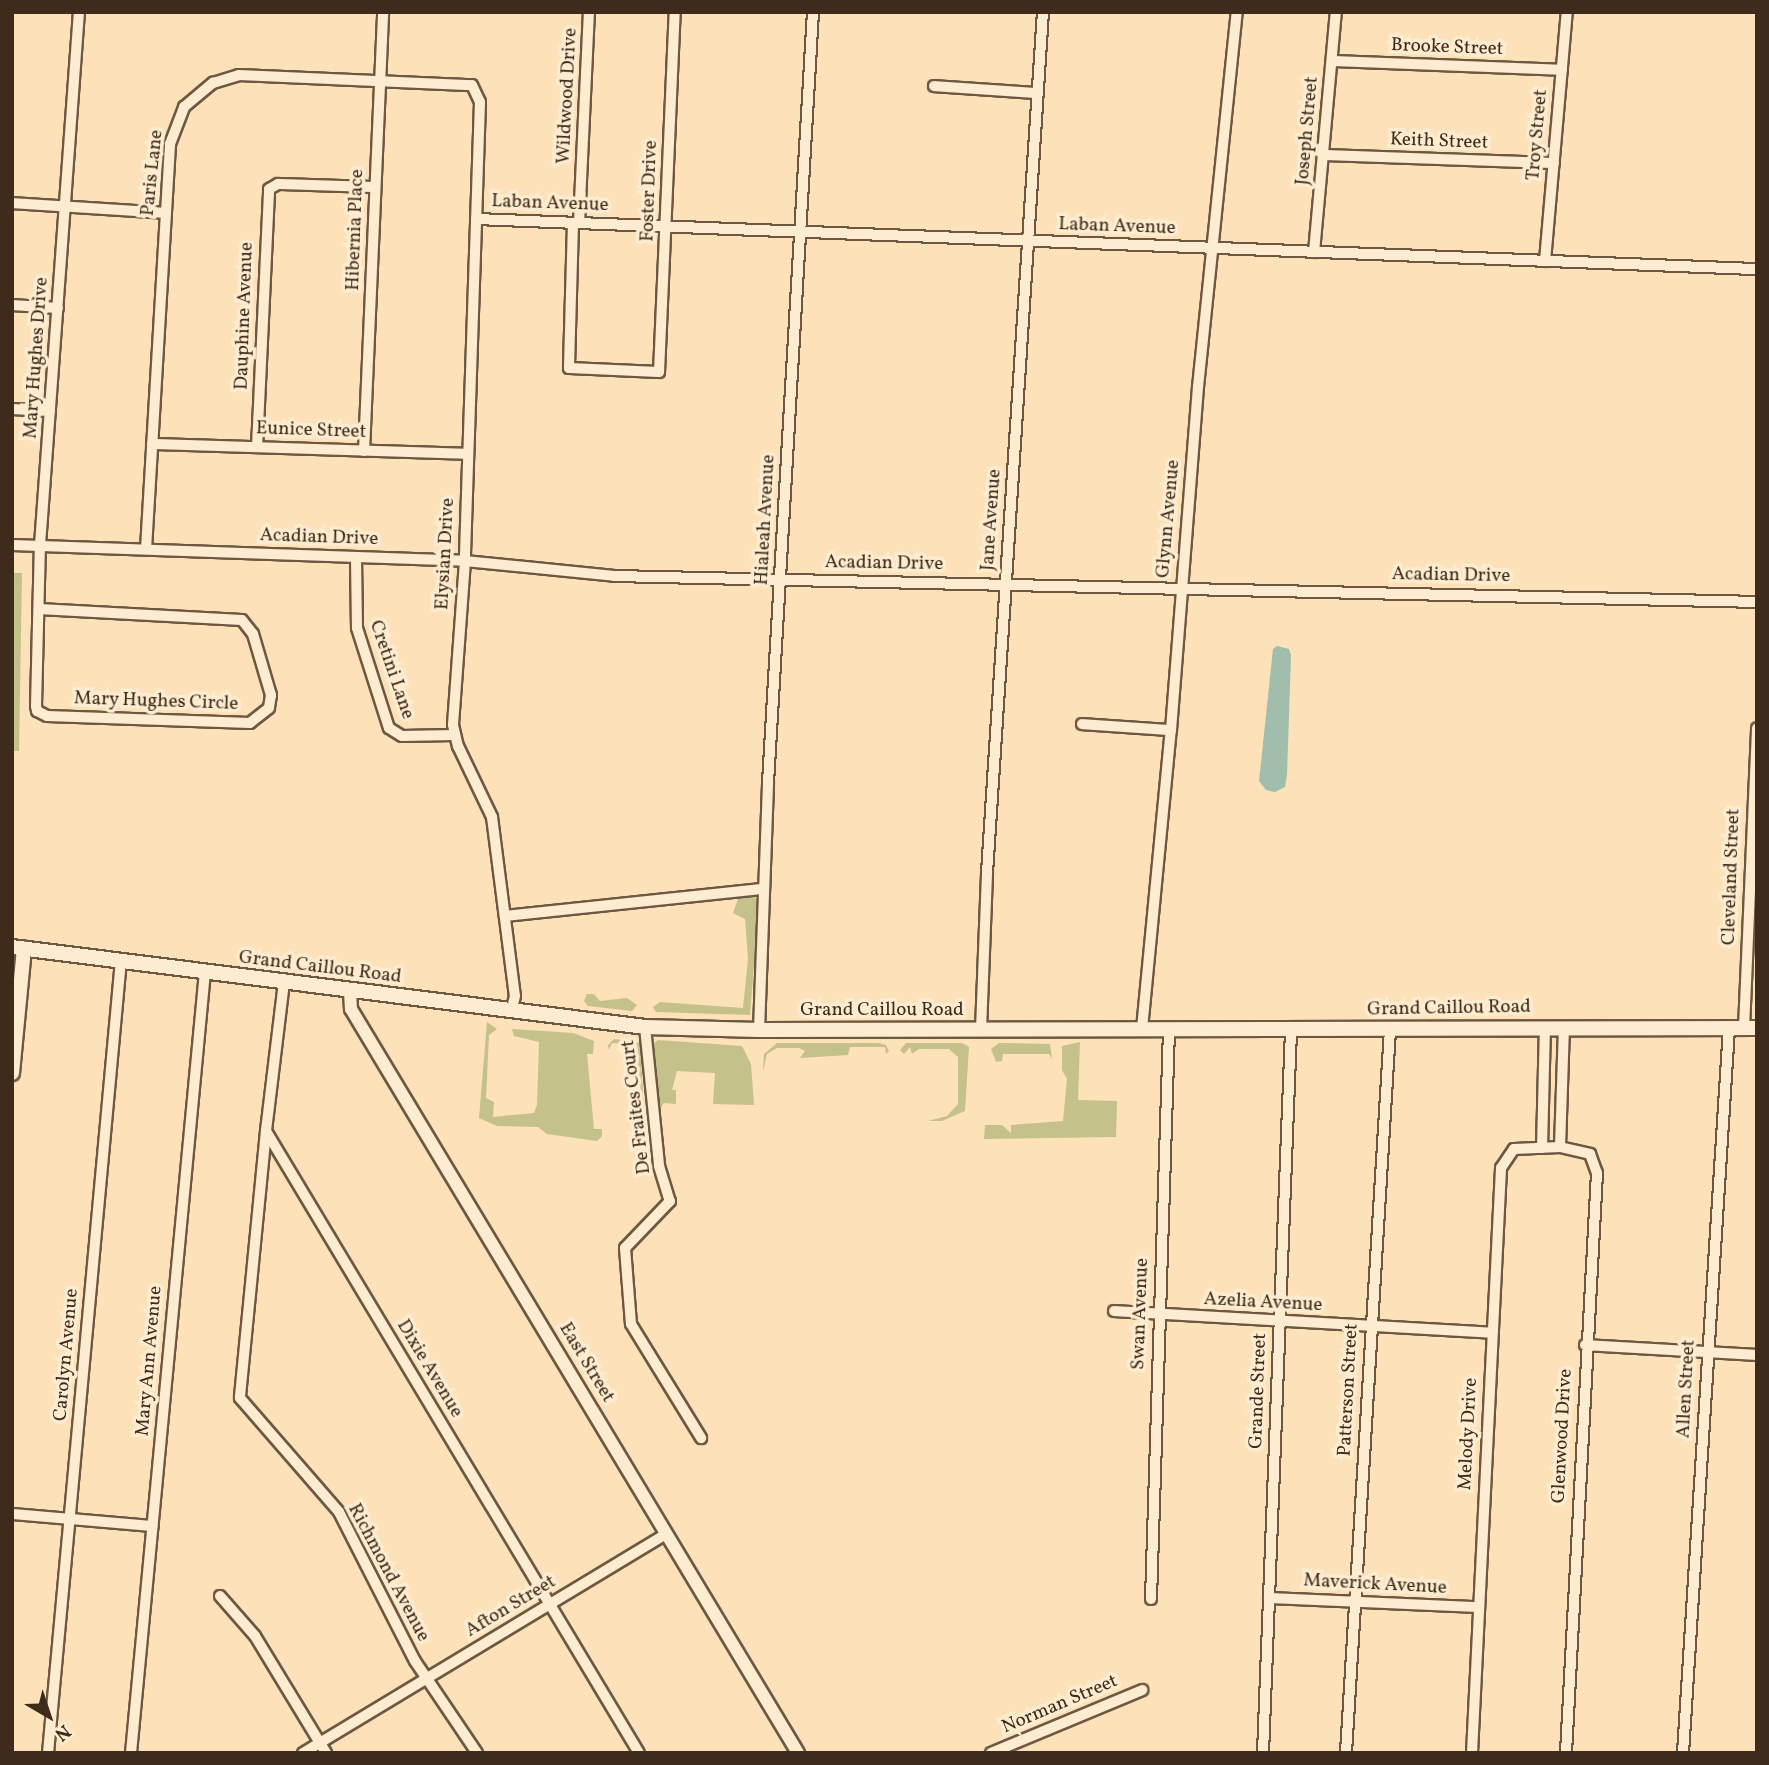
<!DOCTYPE html>
<style>
body{margin:0}
#map{position:relative;width:1769px;height:1765px;overflow:hidden;background:#fde1b8;font-family:Vollkorn,serif}
div>[style]{position:absolute}
[style*='--x']{left:calc(var(--x)*1px);top:calc(var(--y)*1px);width:calc(var(--w)*1px);rotate:calc(var(--a)*1deg)}
.green>*{inset:0;background:#c4c18b}
.water>*{inset:0;background:#a0beab}
.roads{filter:drop-shadow(2px 0 #6e5842) drop-shadow(-2px 0 #6e5842) drop-shadow(0 2px #6e5842) drop-shadow(0 -2px #6e5842)}
.minor>*{height:10px;margin:-5px;padding:0 5px;transform-origin:5px;border-radius:5px;background:#feecd1}
.tertiary>*{height:12px;margin:-6px;padding:0 6px;transform-origin:6px;border-radius:6px;background:#feecd1}
.secondary>*{height:14px;margin:-7px;padding:0 7px;transform-origin:7px;border-radius:7px;background:#feecd1}
span{translate:-50% -50%;white-space:nowrap;text-align:center;line-height:1.15;-webkit-text-stroke:7px #feecd1;paint-order:stroke}
.street-label{font-size:19px;color:#3e2b1b}
.frame{position:absolute;inset:0;border:14px solid #3e2b1b;pointer-events:none}
.north{position:absolute;left:14px;top:1681px;width:70px;height:70px;-webkit-text-stroke:5px #feecd1;paint-order:stroke;rotate:141deg;font-size:19px;font-weight:700;line-height:28px;text-align:center;color:#3e2b1b}
.north::after{content:'';display:block;margin:auto;width:24px;height:32px;background:#3e2b1b;clip-path:polygon(50% 0,100% 100%,50% 72%,0 100%)}
</style>
<div id="map">
<div class="green">
<i style="clip-path:polygon(12px 573px,22px 573px,19px 751px,12px 751px)"></i>
<i style="clip-path:polygon(739px 896px,754px 896px,759px 903px,750px 1015px,656px 1012px,653px 1007px,660px 1002px,743px 1008px,748px 959px,745px 919px,733px 913px)"></i>
<i style="clip-path:polygon(587px 994px,594px 994px,600px 1001px,627px 998px,637px 1005px,632px 1011px,588px 1006px,584px 1001px)"></i>
<i style="clip-path:polygon(487px 1022px,497px 1029px,489px 1035px,486px 1098px,494px 1102px,493px 1117px,534px 1113px,537px 1105px,539px 1042px,514px 1036px,512px 1029px,573px 1033px,594px 1041px,593px 1054px,587px 1054px,594px 1129px,602px 1129px,602px 1136px,597px 1141px,547px 1134px,538px 1127px,497px 1126px,479px 1118px)"></i>
<i style="clip-path:polygon(614px 1039px,640px 1043px,644px 1110px,634px 1045px,612px 1043px,609px 1050px,608px 1045px)"></i>
<i style="clip-path:polygon(658px 1040px,742px 1046px,751px 1064px,754px 1105px,713px 1104px,715px 1073px,677px 1071px,672px 1090px,676px 1090px,676px 1104px,664px 1103px,659px 1110px,651px 1046px)"></i>
<i style="clip-path:polygon(1080px 1042px,1078px 1100px,1117px 1101px,1116px 1137px,984px 1139px,985px 1125px,1002px 1125px,1011px 1133px,1011px 1125px,1063px 1121px,1067px 1079px,1062px 1070px,1062px 1046px)"></i>
<i style="clip-path:polygon(777px 1043px,879px 1043px,886px 1045px,889px 1051px,886px 1054px,885px 1047px,850px 1047px,848px 1055px,800px 1058px,805px 1051px,799px 1048px,777px 1048px,767px 1054px,763px 1072px,764px 1054px)"></i>
<i style="clip-path:polygon(906px 1043px,962px 1043px,969px 1047px,965px 1111px,942px 1121px,928px 1121px,947px 1116px,958px 1104px,958px 1057px,949px 1049px,919px 1049px,912px 1054px,910px 1047px,904px 1054px,900px 1050px)"></i>
<i style="clip-path:polygon(999px 1043px,1050px 1044px,1052px 1059px,1049px 1054px,1003px 1054px,1002px 1061px,996px 1062px,991px 1049px)"></i>
</div>
<div class="water">
<i style="clip-path:polygon(1277px 646px,1289px 649px,1291px 655px,1287px 775px,1285px 787px,1275px 792px,1266px 790px,1259px 781px,1273px 649px)"></i>
</div>
<div class="roads">
<div class="minor">
<i style="--x:1332;--y:61;--w:230;--a:2.2"></i>
<i style="--x:934;--y:86;--w:104;--a:3.9"></i>
<i style="--x:1323;--y:155;--w:231;--a:2"></i>
<i style="--x:12;--y:203;--w:154;--a:3.7"></i>
<i style="--x:476;--y:219;--w:1282;--a:2.24"></i>
<i style="--x:573;--y:223;--w:145;--a:91.6"></i>
<i style="--x:569;--y:368;--w:90;--a:2.5"></i>
<i style="--x:659;--y:372;--w:360;--a:-87.5"></i>
<i style="--x:579;--y:223;--w:211;--a:-87.3"></i>
<i style="--x:1314;--y:252;--w:241;--a:-84.8"></i>
<i style="--x:1545;--y:261;--w:250;--a:-85"></i>
<i style="--x:12;--y:305;--w:46;--a:3.7"></i>
<i style="--x:12;--y:409;--w:38;--a:3"></i>
<i style="--x:152;--y:444;--w:316;--a:1.8"></i>
<i style="--x:257;--y:447;--w:258;--a:-87.3"></i>
<i style="--x:269;--y:189;--w:10;--a:-29"></i>
<i style="--x:278;--y:184;--w:97;--a:1.8"></i>
<i style="--x:364;--y:451;--w:439;--a:-87.5"></i>
<i style="--x:12;--y:545;--w:453;--a:2"></i>
<i style="--x:465;--y:561;--w:150;--a:5.7"></i>
<i style="--x:614;--y:576;--w:1143;--a:1.3"></i>
<i style="--x:146;--y:549;--w:406;--a:-86.6"></i>
<i style="--x:170;--y:144;--w:40;--a:-69"></i>
<i style="--x:184;--y:107;--w:38;--a:-40"></i>
<i style="--x:213;--y:83;--w:27;--a:-17"></i>
<i style="--x:239;--y:75;--w:233;--a:2.5"></i>
<i style="--x:472;--y:85;--w:19;--a:65"></i>
<i style="--x:480;--y:102;--w:459;--a:91.9"></i>
<i style="--x:465;--y:561;--w:164;--a:94.2"></i>
<i style="--x:453;--y:725;--w:22;--a:77"></i>
<i style="--x:458;--y:746;--w:79;--a:64.4"></i>
<i style="--x:492;--y:817;--w:180;--a:82.7"></i>
<i style="--x:515;--y:996;--w:16;--a:104"></i>
<i style="--x:356;--y:558;--w:70;--a:89.2"></i>
<i style="--x:357;--y:628;--w:105;--a:72.3"></i>
<i style="--x:389;--y:728;--w:15;--a:32"></i>
<i style="--x:402;--y:736;--w:52;--a:-1.1"></i>
<i style="--x:39;--y:609;--w:203;--a:3.1"></i>
<i style="--x:242;--y:620;--w:18;--a:52"></i>
<i style="--x:253;--y:634;--w:64;--a:73.6"></i>
<i style="--x:271;--y:695;--w:13;--a:99"></i>
<i style="--x:269;--y:708;--w:24;--a:142"></i>
<i style="--x:250;--y:723;--w:203;--a:-178"></i>
<i style="--x:47;--y:716;--w:11;--a:-153"></i>
<i style="--x:37;--y:711;--w:5;--a:-101"></i>
<i style="--x:36;--y:706;--w:161;--a:-88.6"></i>
<i style="--x:40;--y:545;--w:534;--a:-85.82"></i>
<i style="--x:1082;--y:724;--w:89;--a:3.9"></i>
<i style="--x:505;--y:916;--w:260;--a:-6"></i>
<i style="--x:284;--y:982;--w:150;--a:96.9"></i>
<i style="--x:266;--y:1131;--w:725;--a:59.05"></i>
<i style="--x:645;--y:1027;--w:140;--a:84.2"></i>
<i style="--x:659;--y:1166;--w:37;--a:73"></i>
<i style="--x:670;--y:1201;--w:65;--a:133.8"></i>
<i style="--x:625;--y:1248;--w:76;--a:85.5"></i>
<i style="--x:631;--y:1324;--w:134;--a:58.4"></i>
<i style="--x:1744;--y:1028;--w:300;--a:-87.5"></i>
<i style="--x:1142;--y:1029;--w:300;--a:-84.5"></i>
<i style="--x:1171;--y:730;--w:344;--a:-85.5"></i>
<i style="--x:1198;--y:387;--w:377;--a:-84.1"></i>
<i style="--x:759;--y:1030;--w:247;--a:-87.9"></i>
<i style="--x:768;--y:783;--w:772;--a:-86.66"></i>
<i style="--x:981;--y:1030;--w:157;--a:-87.8"></i>
<i style="--x:987;--y:873;--w:863;--a:-86.28"></i>
<i style="--x:266;--y:1131;--w:268;--a:95.6"></i>
<i style="--x:240;--y:1398;--w:151;--a:49"></i>
<i style="--x:339;--y:1512;--w:167;--a:63"></i>
<i style="--x:415;--y:1661;--w:111;--a:56"></i>
<i style="--x:1560;--y:1147;--w:119;--a:-88.1"></i>
<i style="--x:1542;--y:1148;--w:121;--a:-88.6"></i>
<i style="--x:1114;--y:1311;--w:378;--a:3.3"></i>
<i style="--x:1585;--y:1345;--w:172;--a:3.3"></i>
<i style="--x:12;--y:1514;--w:141;--a:4.9"></i>
<i style="--x:220;--y:1596;--w:53;--a:48.8"></i>
<i style="--x:255;--y:1636;--w:137;--a:58.7"></i>
<i style="--x:1269;--y:1598;--w:210;--a:2.5"></i>
<i style="--x:1151;--y:1599;--w:569;--a:-88.19"></i>
<i style="--x:48;--y:1753;--w:796;--a:-84.74"></i>
<i style="--x:131;--y:1753;--w:784;--a:-84.59"></i>
<i style="--x:303;--y:1753;--w:424;--a:-31.1"></i>
<i style="--x:991;--y:1753;--w:164;--a:-22.6"></i>
<i style="--x:1263;--y:1753;--w:724;--a:-87.78"></i>
<i style="--x:1346;--y:1753;--w:725;--a:-86.52"></i>
<i style="--x:1472;--y:1753;--w:586;--a:-87.16"></i>
<i style="--x:1501;--y:1168;--w:23;--a:-56"></i>
<i style="--x:1514;--y:1149;--w:46;--a:-2.5"></i>
<i style="--x:1560;--y:1147;--w:31;--a:13"></i>
<i style="--x:1590;--y:1154;--w:20;--a:70"></i>
<i style="--x:1597;--y:1173;--w:581;--a:93.06"></i>
<i style="--x:1683;--y:1753;--w:726;--a:-86.37"></i>
</div>
<div class="tertiary">
<i style="--x:350;--y:991;--w:18;--a:87"></i>
<i style="--x:351;--y:1009;--w:868;--a:59"></i>
</div>
<div class="secondary">
<i style="--x:12;--y:947;--w:638;--a:7.2"></i>
<i style="--x:645;--y:1027;--w:114;--a:1.5"></i>
<i style="--x:759;--y:1030;--w:998;--a:-0.11"></i>
<i style="--x:12;--y:1073;--w:125;--a:-84.5"></i>
</div>
</div>
<div class="street-label">
<span style="left:1447px;top:48px;rotate:2deg">Brooke Street</span>
<span style="left:568px;top:96px;rotate:-87deg">Wildwood Drive</span>
<span style="left:1308px;top:131px;rotate:-85deg">Joseph Street</span>
<span style="left:1538px;top:135px;rotate:-85deg">Troy Street</span>
<span style="left:1439px;top:142px;rotate:2deg">Keith Street</span>
<span style="left:153px;top:173px;rotate:-84deg">Paris Lane</span>
<span style="left:650px;top:191px;rotate:-88deg">Foster Drive</span>
<span style="left:550px;top:204px;rotate:2deg">Laban Avenue</span>
<span style="left:1117px;top:227px;rotate:2deg">Laban Avenue</span>
<span style="left:356px;top:230px;rotate:-88deg">Hibernia Place</span>
<span style="left:245px;top:316px;rotate:-88deg">Dauphine Avenue</span>
<span style="left:37px;top:358px;rotate:-86deg">Mary Hughes Drive</span>
<span style="left:311px;top:431px;rotate:2deg">Eunice Street</span>
<span style="left:1169px;top:519px;rotate:-85deg">Glynn Avenue</span>
<span style="left:766px;top:520px;rotate:-87deg">Hialeah Avenue</span>
<span style="left:992px;top:520px;rotate:-86deg">Jane Avenue</span>
<span style="left:319px;top:538px;rotate:2deg">Acadian Drive</span>
<span style="left:446px;top:554px;rotate:-87deg">Elysian Drive</span>
<span style="left:884px;top:564px;rotate:1deg">Acadian Drive</span>
<span style="left:1451px;top:576px;rotate:1deg">Acadian Drive</span>
<span style="left:391px;top:670px;rotate:71deg">Cretini Lane</span>
<span style="left:156px;top:702px;rotate:2deg">Mary Hughes Circle</span>
<span style="left:1732px;top:877px;rotate:-88deg">Cleveland Street</span>
<span style="left:320px;top:968px;rotate:7deg">Grand Caillou Road</span>
<span style="left:1449px;top:1009px;rotate:-1deg">Grand Caillou Road</span>
<span style="left:882px;top:1011px">Grand Caillou Road</span>
<span style="left:637px;top:1107px;rotate:-97deg">De Fraites Court</span>
<span style="left:1263px;top:1303px;rotate:3deg">Azelia Avenue</span>
<span style="left:1141px;top:1314px;rotate:-88deg">Swan Avenue</span>
<span style="left:67px;top:1355px;rotate:-85deg">Carolyn Avenue</span>
<span style="left:150px;top:1361px;rotate:-85deg">Mary Ann Avenue</span>
<span style="left:586px;top:1363px;rotate:59deg">East Street</span>
<span style="left:429px;top:1369px;rotate:59deg">Dixie Avenue</span>
<span style="left:1687px;top:1389px;rotate:-87deg">Allen Street</span>
<span style="left:1349px;top:1390px;rotate:-87deg">Patterson Street</span>
<span style="left:1259px;top:1391px;rotate:-88deg">Grande Street</span>
<span style="left:1469px;top:1434px;rotate:-87deg">Melody Drive</span>
<span style="left:1563px;top:1436px;rotate:-87deg">Glenwood Drive</span>
<span style="left:388px;top:1573px;rotate:62deg">Richmond Avenue</span>
<span style="left:1375px;top:1585px;rotate:3deg">Maverick Avenue</span>
<span style="left:511px;top:1607px;rotate:-31deg">Afton Street</span>
<span style="left:1060px;top:1705px;rotate:-23deg">Norman Street</span>
</div>
<div class="frame"></div>
<div class="north">N</div>
</div>
